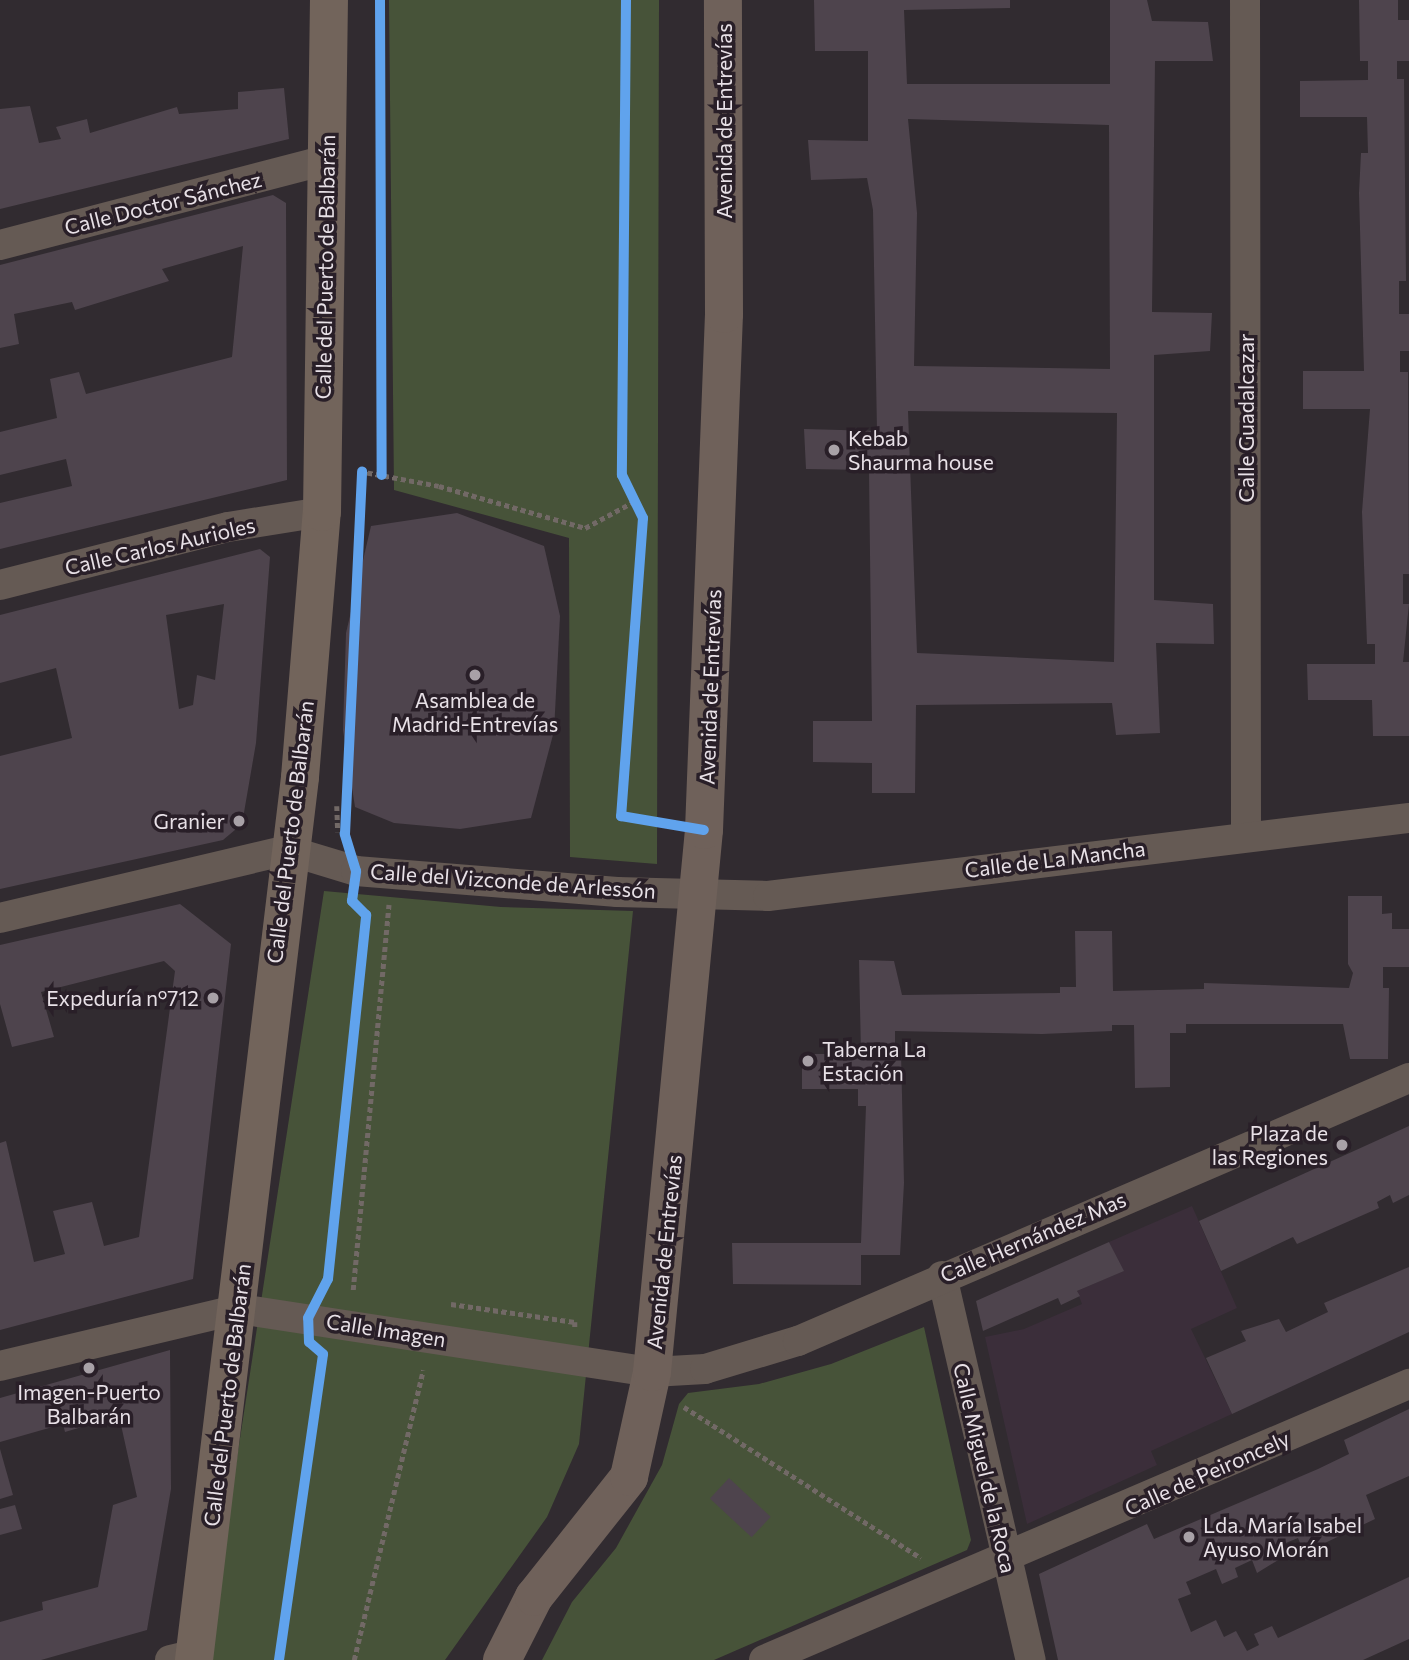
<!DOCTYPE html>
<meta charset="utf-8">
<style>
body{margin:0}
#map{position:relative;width:1409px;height:1660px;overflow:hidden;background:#312b30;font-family:Commissioner,sans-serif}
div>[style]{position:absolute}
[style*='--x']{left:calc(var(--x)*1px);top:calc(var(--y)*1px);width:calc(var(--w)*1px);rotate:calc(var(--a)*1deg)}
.education>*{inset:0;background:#3b2e3a}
.green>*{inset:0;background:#475339}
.building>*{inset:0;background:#4e444d;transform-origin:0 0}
.path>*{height:4.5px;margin-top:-2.25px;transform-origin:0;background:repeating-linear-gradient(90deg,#726966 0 5px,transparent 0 8.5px)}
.street>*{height:30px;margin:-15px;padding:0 15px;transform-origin:15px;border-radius:15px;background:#655a54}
.secondary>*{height:38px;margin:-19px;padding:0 19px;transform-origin:19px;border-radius:19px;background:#72645b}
.primary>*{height:38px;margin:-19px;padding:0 19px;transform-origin:19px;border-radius:19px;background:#6f615a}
.cycleway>*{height:10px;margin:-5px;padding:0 5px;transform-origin:5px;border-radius:5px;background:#60a3ed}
.dots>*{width:19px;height:19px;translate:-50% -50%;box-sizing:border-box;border:4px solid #291f28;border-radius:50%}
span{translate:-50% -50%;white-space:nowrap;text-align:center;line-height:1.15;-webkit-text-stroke:7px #291f28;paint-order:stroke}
.street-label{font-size:21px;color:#e8e1e7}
.poi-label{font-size:21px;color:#e8e1e7}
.left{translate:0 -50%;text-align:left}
.right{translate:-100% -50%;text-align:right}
</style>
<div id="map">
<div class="education">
<i style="clip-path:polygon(1192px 1206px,1237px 1308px,1191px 1329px,1232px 1414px,1151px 1451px,1157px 1465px,1027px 1524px,985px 1337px,1024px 1329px,1082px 1304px,1077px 1291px,1123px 1271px,1109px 1242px)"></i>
</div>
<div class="green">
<i style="clip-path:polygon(389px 0,659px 0,657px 864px,570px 857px,569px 538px,394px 490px)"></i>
<i style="clip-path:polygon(324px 891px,501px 907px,633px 911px,579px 1444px,547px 1517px,445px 1660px,206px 1660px)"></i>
<i style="clip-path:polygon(924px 1327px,971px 1540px,967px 1550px,714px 1660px,542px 1660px,572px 1602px,616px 1548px,662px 1465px,679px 1404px,688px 1393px,759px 1384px,831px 1364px)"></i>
</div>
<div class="building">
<i style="clip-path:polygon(evenodd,814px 0,1010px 0,1010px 8px,904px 10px,907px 84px,1110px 84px,1110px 0,1147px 0,1152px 21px,1208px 22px,1213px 61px,1155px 61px,1152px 312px,1212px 313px,1210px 351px,1154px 355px,1154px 600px,1213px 604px,1214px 644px,1156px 643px,1160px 733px,1116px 735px,1112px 703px,916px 705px,915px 793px,872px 793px,872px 763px,813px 762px,813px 721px,872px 721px,869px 470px,806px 469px,804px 429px,877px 431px,873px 210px,867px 178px,811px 180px,808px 140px,868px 141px,868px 51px,815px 51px,814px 0,908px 119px,1109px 125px,1110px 369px,914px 366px,917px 213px,908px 119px,814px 0,908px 411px,1117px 413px,1114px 662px,917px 653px,908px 411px)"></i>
<i style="clip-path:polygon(1359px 0,1398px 0,1398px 20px,1409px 20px,1409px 61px,1397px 61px,1397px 79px,1404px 79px,1406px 281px,1399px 281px,1399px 314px,1409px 314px,1409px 351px,1400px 351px,1400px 372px,1408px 372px,1409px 574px,1403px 574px,1403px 604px,1409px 604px,1403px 662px,1409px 662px,1409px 736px,1373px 736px,1372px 700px,1308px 700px,1307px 664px,1375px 664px,1375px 644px,1367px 644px,1362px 512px,1370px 409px,1303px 409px,1303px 371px,1364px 371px,1359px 193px,1361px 153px,1368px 153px,1367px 117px,1300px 117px,1300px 81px,1368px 80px,1368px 61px,1360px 61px)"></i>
<i style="clip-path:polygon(284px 88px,289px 139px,0 209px,0 109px,30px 106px,39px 143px,61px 139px,56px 127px,87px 119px,90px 133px,177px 107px,179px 114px,238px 109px,238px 92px)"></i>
<i style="clip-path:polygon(273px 195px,286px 203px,287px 480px,0 549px,0 503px,72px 486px,66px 459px,0 475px,0 432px,57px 418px,50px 379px,79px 372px,86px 394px,232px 357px,243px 246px,162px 269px,169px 281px,75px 310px,72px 302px,14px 314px,19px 344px,0 348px,0 265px)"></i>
<i style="clip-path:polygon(457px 513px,544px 546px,560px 616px,554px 731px,531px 818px,460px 829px,394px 823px,355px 807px,343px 730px,346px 633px,371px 526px)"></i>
<i style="clip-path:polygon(evenodd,260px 549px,270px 557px,256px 743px,242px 824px,223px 840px,0 889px,0 756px,72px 738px,56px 668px,0 683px,0 615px,260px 549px,224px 604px,215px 680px,197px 675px,193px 705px,179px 709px,166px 615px,224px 604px)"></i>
<i style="clip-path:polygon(1348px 896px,1382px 896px,1382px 914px,1392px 913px,1392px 929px,1409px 929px,1409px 967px,1383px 967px,1383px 988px,1389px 988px,1388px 1059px,1350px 1059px,1343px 1024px,1186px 1024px,1186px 1033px,1170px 1033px,1170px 1087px,1135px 1088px,1134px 1025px,1112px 1025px,1112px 1031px,1042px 1034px,895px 1031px,895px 1052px,901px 1052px,904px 1183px,900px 1255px,861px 1255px,861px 1285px,733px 1284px,732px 1243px,861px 1243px,866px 1106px,858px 1106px,858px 1089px,802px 1089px,802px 1054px,861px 1054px,859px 960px,894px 961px,902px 995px,1060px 993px,1060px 987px,1076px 987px,1075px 931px,1112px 931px,1113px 991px,1204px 989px,1204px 983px,1349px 988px,1353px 973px,1348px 964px)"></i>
<i style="clip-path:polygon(180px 904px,231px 944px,193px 1279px,0 1330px,0 1143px,6px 1141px,34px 1262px,65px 1254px,53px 1211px,92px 1202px,104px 1246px,139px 1237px,175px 971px,164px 961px,41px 992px,54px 1037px,12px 1047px,0 1004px,0 945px)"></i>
<i style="clip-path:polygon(1409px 1126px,1409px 1195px,1393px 1203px,1390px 1195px,1377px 1202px,1379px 1208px,1297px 1244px,1293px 1237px,1221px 1271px,1199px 1221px)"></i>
<i style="clip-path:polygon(1109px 1242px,1124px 1271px,1077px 1291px,1080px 1296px,1061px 1305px,1058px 1298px,983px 1331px,976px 1301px)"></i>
<i style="clip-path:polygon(1409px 1267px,1409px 1332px,1232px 1414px,1206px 1358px,1246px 1341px,1241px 1331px,1279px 1319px,1286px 1332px,1328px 1312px,1324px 1303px)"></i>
<i style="clip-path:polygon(170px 1350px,171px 1489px,147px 1630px,41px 1660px,0 1660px,0 1622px,43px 1610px,42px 1602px,98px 1587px,113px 1505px,137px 1497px,119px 1416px,65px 1432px,63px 1424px,0 1442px,0 1398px)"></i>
<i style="clip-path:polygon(1409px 1409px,1409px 1476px,1366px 1495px,1375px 1519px,1304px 1553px,1298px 1538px,1276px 1547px,1280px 1559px,1257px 1573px,1252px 1560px,1235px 1568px,1238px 1577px,1222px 1584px,1216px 1569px,1186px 1582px,1191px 1594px,1178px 1599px,1191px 1632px,1216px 1620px,1224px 1637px,1236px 1631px,1247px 1651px,1259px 1645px,1254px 1634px,1272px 1626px,1278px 1638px,1409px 1577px,1409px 1639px,1363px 1660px,1058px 1660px,1039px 1574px,1147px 1524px,1154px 1539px,1318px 1469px,1349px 1454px,1344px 1440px)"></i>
<i style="clip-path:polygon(0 1449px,13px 1495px,0 1499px)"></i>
<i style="left:729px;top:1478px;width:57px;height:28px;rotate:43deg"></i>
<i style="clip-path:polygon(15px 1505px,22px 1529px,0 1535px,0 1509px)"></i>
</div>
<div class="path">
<i style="--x:359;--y:471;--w:81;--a:10.6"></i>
<i style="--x:439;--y:486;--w:152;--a:16"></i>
<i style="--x:585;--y:528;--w:57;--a:-28.4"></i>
<i style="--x:337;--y:806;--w:26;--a:88"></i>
<i style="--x:353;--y:1290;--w:387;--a:-84.7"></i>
<i style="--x:451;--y:1304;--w:125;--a:8.3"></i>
<i style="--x:575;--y:1322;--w:6;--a:90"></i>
<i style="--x:684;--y:1407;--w:281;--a:32.5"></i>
<i style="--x:354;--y:1660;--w:298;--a:-76.6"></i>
</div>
<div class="street">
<i style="--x:1245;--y:0;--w:835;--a:89.93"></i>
<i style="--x:0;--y:245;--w:337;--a:-14.6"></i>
<i style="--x:0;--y:585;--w:235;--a:-14.3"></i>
<i style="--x:228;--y:527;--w:95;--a:-9.1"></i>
<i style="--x:0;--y:918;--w:295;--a:-13.3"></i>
<i style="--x:287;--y:850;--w:72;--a:16.9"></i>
<i style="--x:356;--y:871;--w:262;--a:4.6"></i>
<i style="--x:617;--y:892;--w:151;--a:1.5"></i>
<i style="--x:768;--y:896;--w:646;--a:-6.94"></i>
<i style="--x:942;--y:1276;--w:394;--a:77"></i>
<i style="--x:0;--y:1366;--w:246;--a:-13.4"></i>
<i style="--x:239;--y:1309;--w:418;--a:8.7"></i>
<i style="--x:652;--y:1372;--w:53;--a:-3.2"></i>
<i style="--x:705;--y:1369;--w:97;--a:-16.8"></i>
<i style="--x:798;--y:1341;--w:665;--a:-23.29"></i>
<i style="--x:170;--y:1660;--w:26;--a:-13"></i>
<i style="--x:764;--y:1660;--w:702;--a:-23.17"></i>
</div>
<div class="secondary">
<i style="--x:194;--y:1660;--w:889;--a:-83.15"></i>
<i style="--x:300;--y:777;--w:266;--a:-85.3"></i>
<i style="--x:322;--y:512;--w:512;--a:-89.22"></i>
</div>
<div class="primary">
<i style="--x:502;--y:1660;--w:71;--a:-63.1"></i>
<i style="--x:534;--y:1597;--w:153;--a:-51.6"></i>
<i style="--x:629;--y:1477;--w:107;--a:-77.6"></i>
<i style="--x:652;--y:1372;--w:544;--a:-84.52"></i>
<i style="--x:704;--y:830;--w:516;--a:-87.78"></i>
<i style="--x:724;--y:314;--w:314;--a:-90.2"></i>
</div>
<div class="cycleway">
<i style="--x:380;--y:0;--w:475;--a:89.8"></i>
<i style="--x:626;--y:0;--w:475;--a:90.5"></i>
<i style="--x:622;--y:475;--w:48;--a:64"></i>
<i style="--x:643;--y:518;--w:299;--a:94.2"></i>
<i style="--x:621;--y:816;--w:84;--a:9.6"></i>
<i style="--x:279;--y:1660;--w:309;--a:-81.8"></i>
<i style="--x:323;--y:1354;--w:18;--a:-139"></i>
<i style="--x:309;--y:1342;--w:24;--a:-92"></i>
<i style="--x:308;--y:1318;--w:44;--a:-62.9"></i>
<i style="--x:328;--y:1279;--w:366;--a:-84"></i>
<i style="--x:366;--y:915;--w:20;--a:-135"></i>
<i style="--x:352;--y:901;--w:30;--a:-82"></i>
<i style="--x:356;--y:871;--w:39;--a:-107"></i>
<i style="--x:345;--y:834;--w:363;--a:-87.3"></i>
</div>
<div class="dots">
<i style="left:834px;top:450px;background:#a8a1a7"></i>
<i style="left:475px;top:675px;background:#a8a1a7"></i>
<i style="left:239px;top:821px;background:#a8a1a7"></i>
<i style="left:213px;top:998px;background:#a8a1a7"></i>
<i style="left:808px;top:1061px;background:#a8a1a7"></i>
<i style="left:1342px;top:1145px;background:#a8a1a7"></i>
<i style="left:89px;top:1368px;background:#a8a1a7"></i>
<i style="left:1189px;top:1537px;background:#a8a1a7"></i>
</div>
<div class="street-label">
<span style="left:724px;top:121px;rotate:-90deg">Avenida de Entrevías</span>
<span style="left:163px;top:203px;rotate:-14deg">Calle Doctor Sánchez</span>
<span style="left:325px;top:267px;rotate:-89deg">Calle del Puerto de Balbarán</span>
<span style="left:1246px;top:418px;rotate:-90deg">Calle Guadalcazar</span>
<span style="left:160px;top:546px;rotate:-13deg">Calle Carlos Aurioles</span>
<span style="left:710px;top:687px;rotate:-88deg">Avenida de Entrevías</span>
<span style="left:290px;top:832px;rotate:-83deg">Calle del Puerto de Balbarán</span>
<span style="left:1055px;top:859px;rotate:-7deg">Calle de La Mancha</span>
<span style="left:513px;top:881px;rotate:4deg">Calle del Vizconde de Arlessón</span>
<span style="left:1033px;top:1237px;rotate:-23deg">Calle Hernández Mas</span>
<span style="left:664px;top:1252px;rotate:-84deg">Avenida de Entrevías</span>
<span style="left:386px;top:1330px;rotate:9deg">Calle Imagen</span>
<span style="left:227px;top:1395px;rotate:-83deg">Calle del Puerto de Balbarán</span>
<span style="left:985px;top:1468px;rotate:77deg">Calle Miguel de la Roca</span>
<span style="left:1207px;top:1473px;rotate:-24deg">Calle de Peironcely</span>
</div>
<div class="poi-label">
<span class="left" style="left:848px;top:450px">Kebab<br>Shaurma house</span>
<span style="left:475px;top:712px">Asamblea de<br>Madrid-Entrevías</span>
<span class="right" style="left:225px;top:821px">Granier</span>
<span class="right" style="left:199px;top:998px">Expeduría nº712</span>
<span class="left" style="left:822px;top:1061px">Taberna La<br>Estación</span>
<span class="right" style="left:1328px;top:1145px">Plaza de<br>las Regiones</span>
<span style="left:89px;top:1404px">Imagen-Puerto<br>Balbarán</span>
<span class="left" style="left:1203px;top:1537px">Lda. María Isabel<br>Ayuso Morán</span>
</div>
</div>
